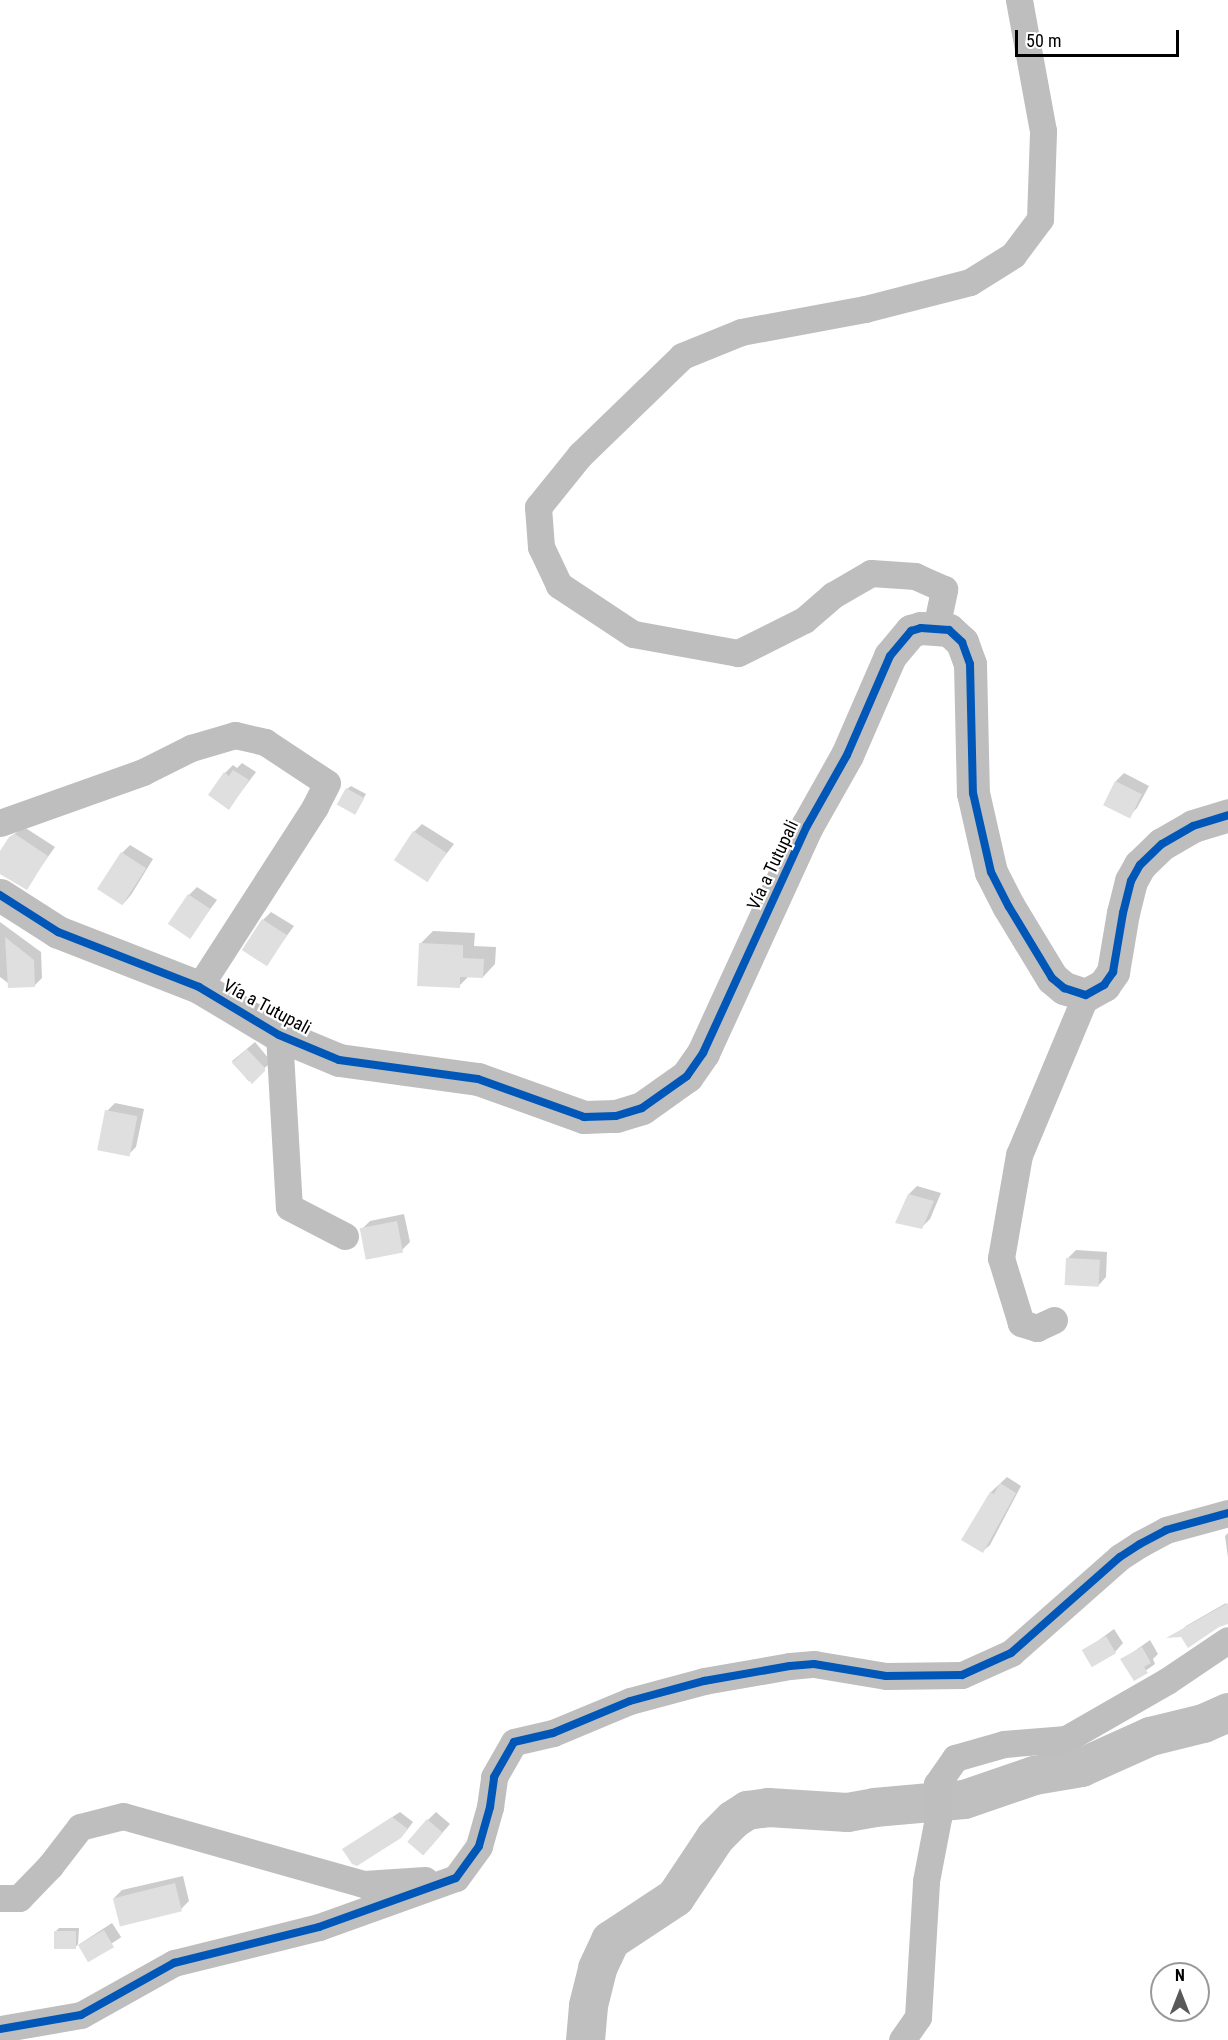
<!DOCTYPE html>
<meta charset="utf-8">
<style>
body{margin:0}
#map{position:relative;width:1228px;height:2040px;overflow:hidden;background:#fff;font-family:"Roboto Condensed",sans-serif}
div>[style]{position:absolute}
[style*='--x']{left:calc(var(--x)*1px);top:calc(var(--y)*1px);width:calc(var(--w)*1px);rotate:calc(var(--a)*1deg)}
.shadow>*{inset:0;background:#0003;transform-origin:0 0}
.river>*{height:39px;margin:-19.5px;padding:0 19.5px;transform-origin:19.5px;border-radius:19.5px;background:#bfbfbf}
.building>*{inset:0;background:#dfdfdf;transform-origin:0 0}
.minor>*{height:27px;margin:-13.5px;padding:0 13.5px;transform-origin:13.5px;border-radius:13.5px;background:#bebebe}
.tertiary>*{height:33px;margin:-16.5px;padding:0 16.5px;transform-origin:16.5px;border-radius:16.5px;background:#bebebe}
.cycleway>*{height:8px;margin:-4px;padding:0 4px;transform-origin:4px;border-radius:4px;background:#0057b8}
span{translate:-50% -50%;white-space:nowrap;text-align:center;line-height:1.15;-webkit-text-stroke:4.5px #fff;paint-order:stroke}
.street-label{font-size:18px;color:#000}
.north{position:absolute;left:1150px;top:1962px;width:60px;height:60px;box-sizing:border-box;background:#fff;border:2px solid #999;border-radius:50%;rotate:0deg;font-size:16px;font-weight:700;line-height:24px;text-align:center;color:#000}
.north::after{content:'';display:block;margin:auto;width:21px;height:27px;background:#595959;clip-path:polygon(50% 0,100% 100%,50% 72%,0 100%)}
.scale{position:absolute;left:1015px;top:30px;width:164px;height:27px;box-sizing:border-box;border:3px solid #000;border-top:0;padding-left:8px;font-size:18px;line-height:21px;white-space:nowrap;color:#000;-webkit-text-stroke:4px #fff;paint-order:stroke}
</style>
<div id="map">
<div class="shadow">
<i style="clip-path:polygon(242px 763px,256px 772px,229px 808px,225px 773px,233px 765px,237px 768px)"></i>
<i style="clip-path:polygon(1124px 773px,1149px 786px,1137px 808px,1129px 816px,1116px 781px)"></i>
<i style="clip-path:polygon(351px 786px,366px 794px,357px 809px,347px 789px)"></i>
<i style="clip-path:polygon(422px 824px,454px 844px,427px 879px,414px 832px)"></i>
<i style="clip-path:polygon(24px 827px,55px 847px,26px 888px,0 872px,0 853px,10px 837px)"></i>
<i style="clip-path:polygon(130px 845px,153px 859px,131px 895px,123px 904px,122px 853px)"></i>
<i style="clip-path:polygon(197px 887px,217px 900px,190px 936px,189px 895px)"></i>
<i style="clip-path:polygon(271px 912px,294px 926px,267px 963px,263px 920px)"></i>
<i style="clip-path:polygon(0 922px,41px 952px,42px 978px,35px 985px,12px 986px,0 977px)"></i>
<i style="clip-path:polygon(433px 931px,475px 933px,474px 946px,496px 947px,495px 964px,483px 977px,469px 976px,459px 986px,421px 943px)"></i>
<i style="left:255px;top:1042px;width:26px;height:30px;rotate:50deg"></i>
<i style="clip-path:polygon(115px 1103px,144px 1109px,136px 1147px,128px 1155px,107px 1111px)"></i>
<i style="clip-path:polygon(917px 1186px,941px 1193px,930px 1219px,922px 1227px,909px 1194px)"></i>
<i style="clip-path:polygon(404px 1214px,410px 1242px,402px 1250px,362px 1229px,370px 1221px)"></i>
<i style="clip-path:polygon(1076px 1250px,1107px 1252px,1106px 1277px,1098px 1286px,1068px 1258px)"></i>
<i style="clip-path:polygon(1007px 1477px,1021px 1486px,990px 1545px,983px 1551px,963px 1540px,991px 1492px)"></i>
<i style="clip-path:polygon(1228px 1533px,1228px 1558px,1225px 1536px)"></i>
<i style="clip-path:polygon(1226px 1603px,1228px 1623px,1180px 1632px,1186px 1626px)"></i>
<i style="clip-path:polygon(1114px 1629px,1123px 1643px,1115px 1652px,1084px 1651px)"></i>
<i style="clip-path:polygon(1150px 1640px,1158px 1654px,1153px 1659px,1155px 1664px,1134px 1679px,1122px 1660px)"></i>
<i style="clip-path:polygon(400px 1812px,413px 1822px,407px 1830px,344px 1849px)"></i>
<i style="clip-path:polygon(436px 1812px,450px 1824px,431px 1846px,428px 1820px)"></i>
<i style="clip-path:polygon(183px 1876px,189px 1901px,181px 1909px,114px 1898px,122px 1890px)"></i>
<i style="left:112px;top:1923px;width:17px;height:39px;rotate:57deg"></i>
<i style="clip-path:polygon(59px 1928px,79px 1928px,78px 1944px,75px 1948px,55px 1932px)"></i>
</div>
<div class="river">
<i style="--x:585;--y:2040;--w:35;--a:-85"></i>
<i style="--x:588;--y:2005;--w:38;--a:-76"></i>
<i style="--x:597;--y:1968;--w:31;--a:-65"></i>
<i style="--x:610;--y:1940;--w:78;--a:-33.5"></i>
<i style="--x:675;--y:1897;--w:72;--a:-56.3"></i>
<i style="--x:715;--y:1837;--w:25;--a:-45"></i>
<i style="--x:733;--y:1819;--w:17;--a:-33"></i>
<i style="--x:747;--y:1810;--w:21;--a:-8"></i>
<i style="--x:768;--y:1807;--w:79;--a:3.6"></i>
<i style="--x:847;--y:1812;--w:27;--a:-10"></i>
<i style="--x:874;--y:1807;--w:90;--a:-5.1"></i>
<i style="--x:964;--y:1799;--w:74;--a:-18.9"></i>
<i style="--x:1034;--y:1775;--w:48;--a:-9.7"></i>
<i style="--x:1081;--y:1767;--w:76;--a:-24.2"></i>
<i style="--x:1150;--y:1736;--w:55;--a:-13.8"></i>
<i style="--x:1203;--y:1723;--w:27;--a:-24"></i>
</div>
<div class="building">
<i style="clip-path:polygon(233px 770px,249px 780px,229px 810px,208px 795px,224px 772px,229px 776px)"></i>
<i style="left:1115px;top:781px;width:30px;height:27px;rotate:26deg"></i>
<i style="left:346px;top:788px;width:21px;height:19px;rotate:29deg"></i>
<i style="left:413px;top:831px;width:40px;height:35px;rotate:33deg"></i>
<i style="clip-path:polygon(15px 834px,48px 856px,27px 890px,0 874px,0 851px,9px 837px)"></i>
<i style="left:121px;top:852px;width:30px;height:44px;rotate:33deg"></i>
<i style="left:188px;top:894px;width:27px;height:36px;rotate:34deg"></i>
<i style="left:262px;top:919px;width:30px;height:37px;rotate:33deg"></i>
<i style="clip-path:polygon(5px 937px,34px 960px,35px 987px,8px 988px)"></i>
<i style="clip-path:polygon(419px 943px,463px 945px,463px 958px,484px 959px,483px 978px,460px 977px,460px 988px,417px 986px)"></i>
<i style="clip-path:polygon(247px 1049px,265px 1068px,265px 1071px,252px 1084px,232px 1063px)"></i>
<i style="left:105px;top:1110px;width:33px;height:41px;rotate:11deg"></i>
<i style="clip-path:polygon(908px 1194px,934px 1201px,922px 1229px,895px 1223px)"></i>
<i style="left:397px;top:1221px;width:32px;height:38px;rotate:79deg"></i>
<i style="left:1066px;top:1258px;width:34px;height:27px;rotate:3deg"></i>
<i style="clip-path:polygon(1000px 1483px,1016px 1493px,983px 1553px,961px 1540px,990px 1492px,994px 1494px)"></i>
<i style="clip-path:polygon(1228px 1603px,1228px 1624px,1219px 1627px,1188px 1648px,1181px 1637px,1166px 1638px)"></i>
<i style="left:1106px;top:1636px;width:20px;height:28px;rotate:60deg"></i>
<i style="clip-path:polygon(1142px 1647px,1151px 1663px,1144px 1667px,1148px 1673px,1134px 1681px,1120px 1659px)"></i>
<i style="clip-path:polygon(392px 1817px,408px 1829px,401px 1838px,357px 1866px,352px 1864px,342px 1849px)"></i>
<i style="left:427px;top:1819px;width:21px;height:30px;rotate:41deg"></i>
<i style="left:175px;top:1883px;width:29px;height:64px;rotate:76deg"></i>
<i style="left:104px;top:1930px;width:20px;height:30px;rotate:60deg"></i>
<i style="left:54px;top:1931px;width:22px;height:18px"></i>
</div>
<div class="minor">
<i style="--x:936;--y:628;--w:40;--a:-78"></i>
<i style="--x:944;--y:589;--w:32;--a:-156"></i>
<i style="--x:915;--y:576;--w:44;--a:-176.1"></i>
<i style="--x:871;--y:573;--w:44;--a:149.9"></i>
<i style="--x:833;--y:595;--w:38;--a:139"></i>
<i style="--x:804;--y:620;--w:74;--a:153.4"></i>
<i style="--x:738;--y:653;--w:107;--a:-169.7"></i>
<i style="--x:633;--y:634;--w:89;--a:-146.5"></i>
<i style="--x:559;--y:585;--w:42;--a:-115.3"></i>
<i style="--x:541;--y:547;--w:40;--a:-94.3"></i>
<i style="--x:538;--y:507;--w:67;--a:-51.1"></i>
<i style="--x:580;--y:455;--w:142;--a:-44.1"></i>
<i style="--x:682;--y:356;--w:64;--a:-22.1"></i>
<i style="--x:741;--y:332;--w:126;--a:-10.5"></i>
<i style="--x:865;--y:309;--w:108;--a:-14.4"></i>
<i style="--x:970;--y:282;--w:51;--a:-32.1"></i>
<i style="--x:1013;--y:255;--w:45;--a:-53.1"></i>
<i style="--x:1040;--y:219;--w:88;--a:-88"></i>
<i style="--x:1043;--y:131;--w:133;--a:-100.4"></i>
<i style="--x:0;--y:823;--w:152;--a:-19.6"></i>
<i style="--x:143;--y:772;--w:54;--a:-26.6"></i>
<i style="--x:191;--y:748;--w:46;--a:-16.5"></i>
<i style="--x:235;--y:735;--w:31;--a:13"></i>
<i style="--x:265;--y:742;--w:74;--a:33.5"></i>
<i style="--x:327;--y:783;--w:27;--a:117"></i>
<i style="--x:315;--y:807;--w:214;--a:122.8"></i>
<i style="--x:279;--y:1035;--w:172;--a:86.7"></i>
<i style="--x:289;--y:1207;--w:63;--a:27.4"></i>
<i style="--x:1054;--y:1320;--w:19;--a:155"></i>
<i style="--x:1037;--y:1328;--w:17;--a:-163"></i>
<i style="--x:1021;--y:1323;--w:68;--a:-107.1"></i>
<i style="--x:1001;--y:1258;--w:105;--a:-80.1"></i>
<i style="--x:1019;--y:1155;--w:173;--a:-67.3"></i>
<i style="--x:0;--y:1898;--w:19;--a:0"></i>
<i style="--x:19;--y:1898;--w:45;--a:-45.9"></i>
<i style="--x:50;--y:1866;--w:49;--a:-52.4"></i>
<i style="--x:80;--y:1827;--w:44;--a:-14.3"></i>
<i style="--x:123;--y:1816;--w:250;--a:15.8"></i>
<i style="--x:364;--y:1884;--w:61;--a:-3.8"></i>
<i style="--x:0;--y:2029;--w:82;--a:-9.8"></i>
<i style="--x:81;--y:2015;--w:107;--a:-29.2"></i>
<i style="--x:174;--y:1963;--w:149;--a:-13.9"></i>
<i style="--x:319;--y:1927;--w:145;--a:-19.7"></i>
<i style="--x:456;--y:1878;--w:39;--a:-54"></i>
<i style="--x:479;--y:1846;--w:41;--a:-74.2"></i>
<i style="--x:490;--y:1807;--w:30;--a:-82"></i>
<i style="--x:494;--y:1777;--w:40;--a:-60.3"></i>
<i style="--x:514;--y:1742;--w:40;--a:-13"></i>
<i style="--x:553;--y:1733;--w:83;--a:-22.6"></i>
<i style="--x:630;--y:1701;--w:77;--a:-15.1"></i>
<i style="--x:704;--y:1681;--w:87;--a:-9.9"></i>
<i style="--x:790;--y:1666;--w:24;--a:-5"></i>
<i style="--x:814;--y:1664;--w:73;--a:9.5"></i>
<i style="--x:886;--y:1676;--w:76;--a:-0.8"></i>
<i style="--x:962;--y:1675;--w:54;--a:-24.2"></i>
<i style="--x:1011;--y:1653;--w:145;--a:-41.4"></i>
<i style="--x:1120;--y:1557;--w:24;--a:-33"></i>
<i style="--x:1140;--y:1544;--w:30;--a:-28"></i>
<i style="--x:1166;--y:1530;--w:64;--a:-15.3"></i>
<i style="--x:902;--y:2040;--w:28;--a:-55"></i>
<i style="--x:918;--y:2017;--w:136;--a:-86.6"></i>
<i style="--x:926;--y:1881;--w:64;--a:-79.2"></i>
<i style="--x:938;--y:1818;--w:34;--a:-92"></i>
<i style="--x:937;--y:1784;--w:32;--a:-55"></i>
<i style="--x:955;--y:1758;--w:51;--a:-15.9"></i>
<i style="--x:1004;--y:1744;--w:62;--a:-4.6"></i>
<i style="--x:1066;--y:1739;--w:116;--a:-29.9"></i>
<i style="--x:1167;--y:1681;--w:73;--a:-33.9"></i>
</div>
<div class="tertiary">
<i style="--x:0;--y:895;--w:69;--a:32.5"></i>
<i style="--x:58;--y:932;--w:151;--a:21.3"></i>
<i style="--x:199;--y:987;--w:93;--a:31"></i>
<i style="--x:279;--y:1035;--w:65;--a:22.6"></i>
<i style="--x:339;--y:1060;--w:140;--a:7.8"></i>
<i style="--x:478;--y:1079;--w:113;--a:19.7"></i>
<i style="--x:584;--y:1117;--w:32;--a:-2"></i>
<i style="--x:616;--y:1116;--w:27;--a:-17"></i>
<i style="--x:642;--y:1108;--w:55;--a:-35.4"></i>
<i style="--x:687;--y:1076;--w:28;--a:-55"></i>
<i style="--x:703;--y:1053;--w:250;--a:-65.4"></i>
<i style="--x:807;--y:826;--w:81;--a:-60.6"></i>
<i style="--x:847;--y:755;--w:108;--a:-66.5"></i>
<i style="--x:890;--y:656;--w:33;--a:-50"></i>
<i style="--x:911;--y:631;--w:10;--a:-17"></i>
<i style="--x:921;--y:628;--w:28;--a:4"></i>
<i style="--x:949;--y:630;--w:18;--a:43"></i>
<i style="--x:962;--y:642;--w:23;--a:70"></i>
<i style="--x:970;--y:664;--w:129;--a:88.7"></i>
<i style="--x:973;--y:793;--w:81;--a:77.2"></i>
<i style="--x:991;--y:872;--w:39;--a:63"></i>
<i style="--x:1009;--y:907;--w:83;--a:58.8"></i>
<i style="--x:1052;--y:978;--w:16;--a:40"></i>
<i style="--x:1064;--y:988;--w:23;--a:18"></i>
<i style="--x:1086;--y:995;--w:21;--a:-29"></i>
<i style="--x:1104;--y:985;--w:16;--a:-55"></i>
<i style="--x:1113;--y:972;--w:60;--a:-80.4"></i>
<i style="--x:1123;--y:913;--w:33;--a:-76"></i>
<i style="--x:1131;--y:881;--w:18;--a:-61"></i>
<i style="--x:1140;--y:865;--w:30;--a:-44"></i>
<i style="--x:1162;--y:844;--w:36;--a:-30"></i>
<i style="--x:1193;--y:826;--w:37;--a:-17"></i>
</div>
<div class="cycleway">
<i style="--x:0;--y:895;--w:69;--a:32.5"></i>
<i style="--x:58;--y:932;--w:151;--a:21.3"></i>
<i style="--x:199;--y:987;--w:93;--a:31"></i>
<i style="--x:279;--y:1035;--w:65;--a:22.6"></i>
<i style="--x:339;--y:1060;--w:140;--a:7.8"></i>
<i style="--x:478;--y:1079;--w:113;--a:19.7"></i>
<i style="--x:584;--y:1117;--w:32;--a:-2"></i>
<i style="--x:616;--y:1116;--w:27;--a:-17"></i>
<i style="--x:642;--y:1108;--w:55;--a:-35.4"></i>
<i style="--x:687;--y:1076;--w:28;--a:-55"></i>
<i style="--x:703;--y:1053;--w:250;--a:-65.4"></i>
<i style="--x:807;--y:826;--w:81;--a:-60.6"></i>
<i style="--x:847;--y:755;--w:108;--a:-66.5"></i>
<i style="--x:890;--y:656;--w:33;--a:-50"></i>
<i style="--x:911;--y:631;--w:10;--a:-17"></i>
<i style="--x:921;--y:628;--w:28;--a:4"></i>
<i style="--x:949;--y:630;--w:18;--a:43"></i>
<i style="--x:962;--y:642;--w:23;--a:70"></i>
<i style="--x:970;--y:664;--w:129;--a:88.7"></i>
<i style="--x:973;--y:793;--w:81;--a:77.2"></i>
<i style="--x:991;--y:872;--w:39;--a:63"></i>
<i style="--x:1009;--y:907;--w:83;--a:58.8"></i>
<i style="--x:1052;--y:978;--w:16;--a:40"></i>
<i style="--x:1064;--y:988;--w:23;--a:18"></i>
<i style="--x:1086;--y:995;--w:21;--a:-29"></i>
<i style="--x:1104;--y:985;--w:16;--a:-55"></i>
<i style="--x:1113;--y:972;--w:60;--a:-80.4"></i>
<i style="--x:1123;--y:913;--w:33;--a:-76"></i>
<i style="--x:1131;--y:881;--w:18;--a:-61"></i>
<i style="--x:1140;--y:865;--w:30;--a:-44"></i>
<i style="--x:1162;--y:844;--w:36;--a:-30"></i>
<i style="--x:1193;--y:826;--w:37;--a:-17"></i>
<i style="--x:0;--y:2029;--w:82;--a:-9.8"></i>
<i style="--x:81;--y:2015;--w:107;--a:-29.2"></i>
<i style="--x:174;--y:1963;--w:149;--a:-13.9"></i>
<i style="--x:319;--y:1927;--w:145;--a:-19.7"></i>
<i style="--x:456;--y:1878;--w:39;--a:-54"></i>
<i style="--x:479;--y:1846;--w:41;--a:-74.2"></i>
<i style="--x:490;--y:1807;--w:30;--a:-82"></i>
<i style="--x:494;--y:1777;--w:40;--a:-60.3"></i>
<i style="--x:514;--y:1742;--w:40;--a:-13"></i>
<i style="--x:553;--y:1733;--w:83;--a:-22.6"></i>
<i style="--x:630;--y:1701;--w:77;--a:-15.1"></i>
<i style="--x:704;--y:1681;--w:87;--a:-9.9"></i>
<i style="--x:790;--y:1666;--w:24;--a:-5"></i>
<i style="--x:814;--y:1664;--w:73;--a:9.5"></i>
<i style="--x:886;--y:1676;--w:76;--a:-0.8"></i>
<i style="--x:962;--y:1675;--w:54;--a:-24.2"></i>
<i style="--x:1011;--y:1653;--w:145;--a:-41.4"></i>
<i style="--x:1120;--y:1557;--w:24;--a:-33"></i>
<i style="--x:1140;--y:1544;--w:30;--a:-28"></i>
<i style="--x:1166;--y:1530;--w:64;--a:-15.3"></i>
</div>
<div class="street-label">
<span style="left:773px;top:865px;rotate:-65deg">Vía a Tutupali</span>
<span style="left:267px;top:1007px;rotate:28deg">Vía a Tutupali</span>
</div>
<div class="north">N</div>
<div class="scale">50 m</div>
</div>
